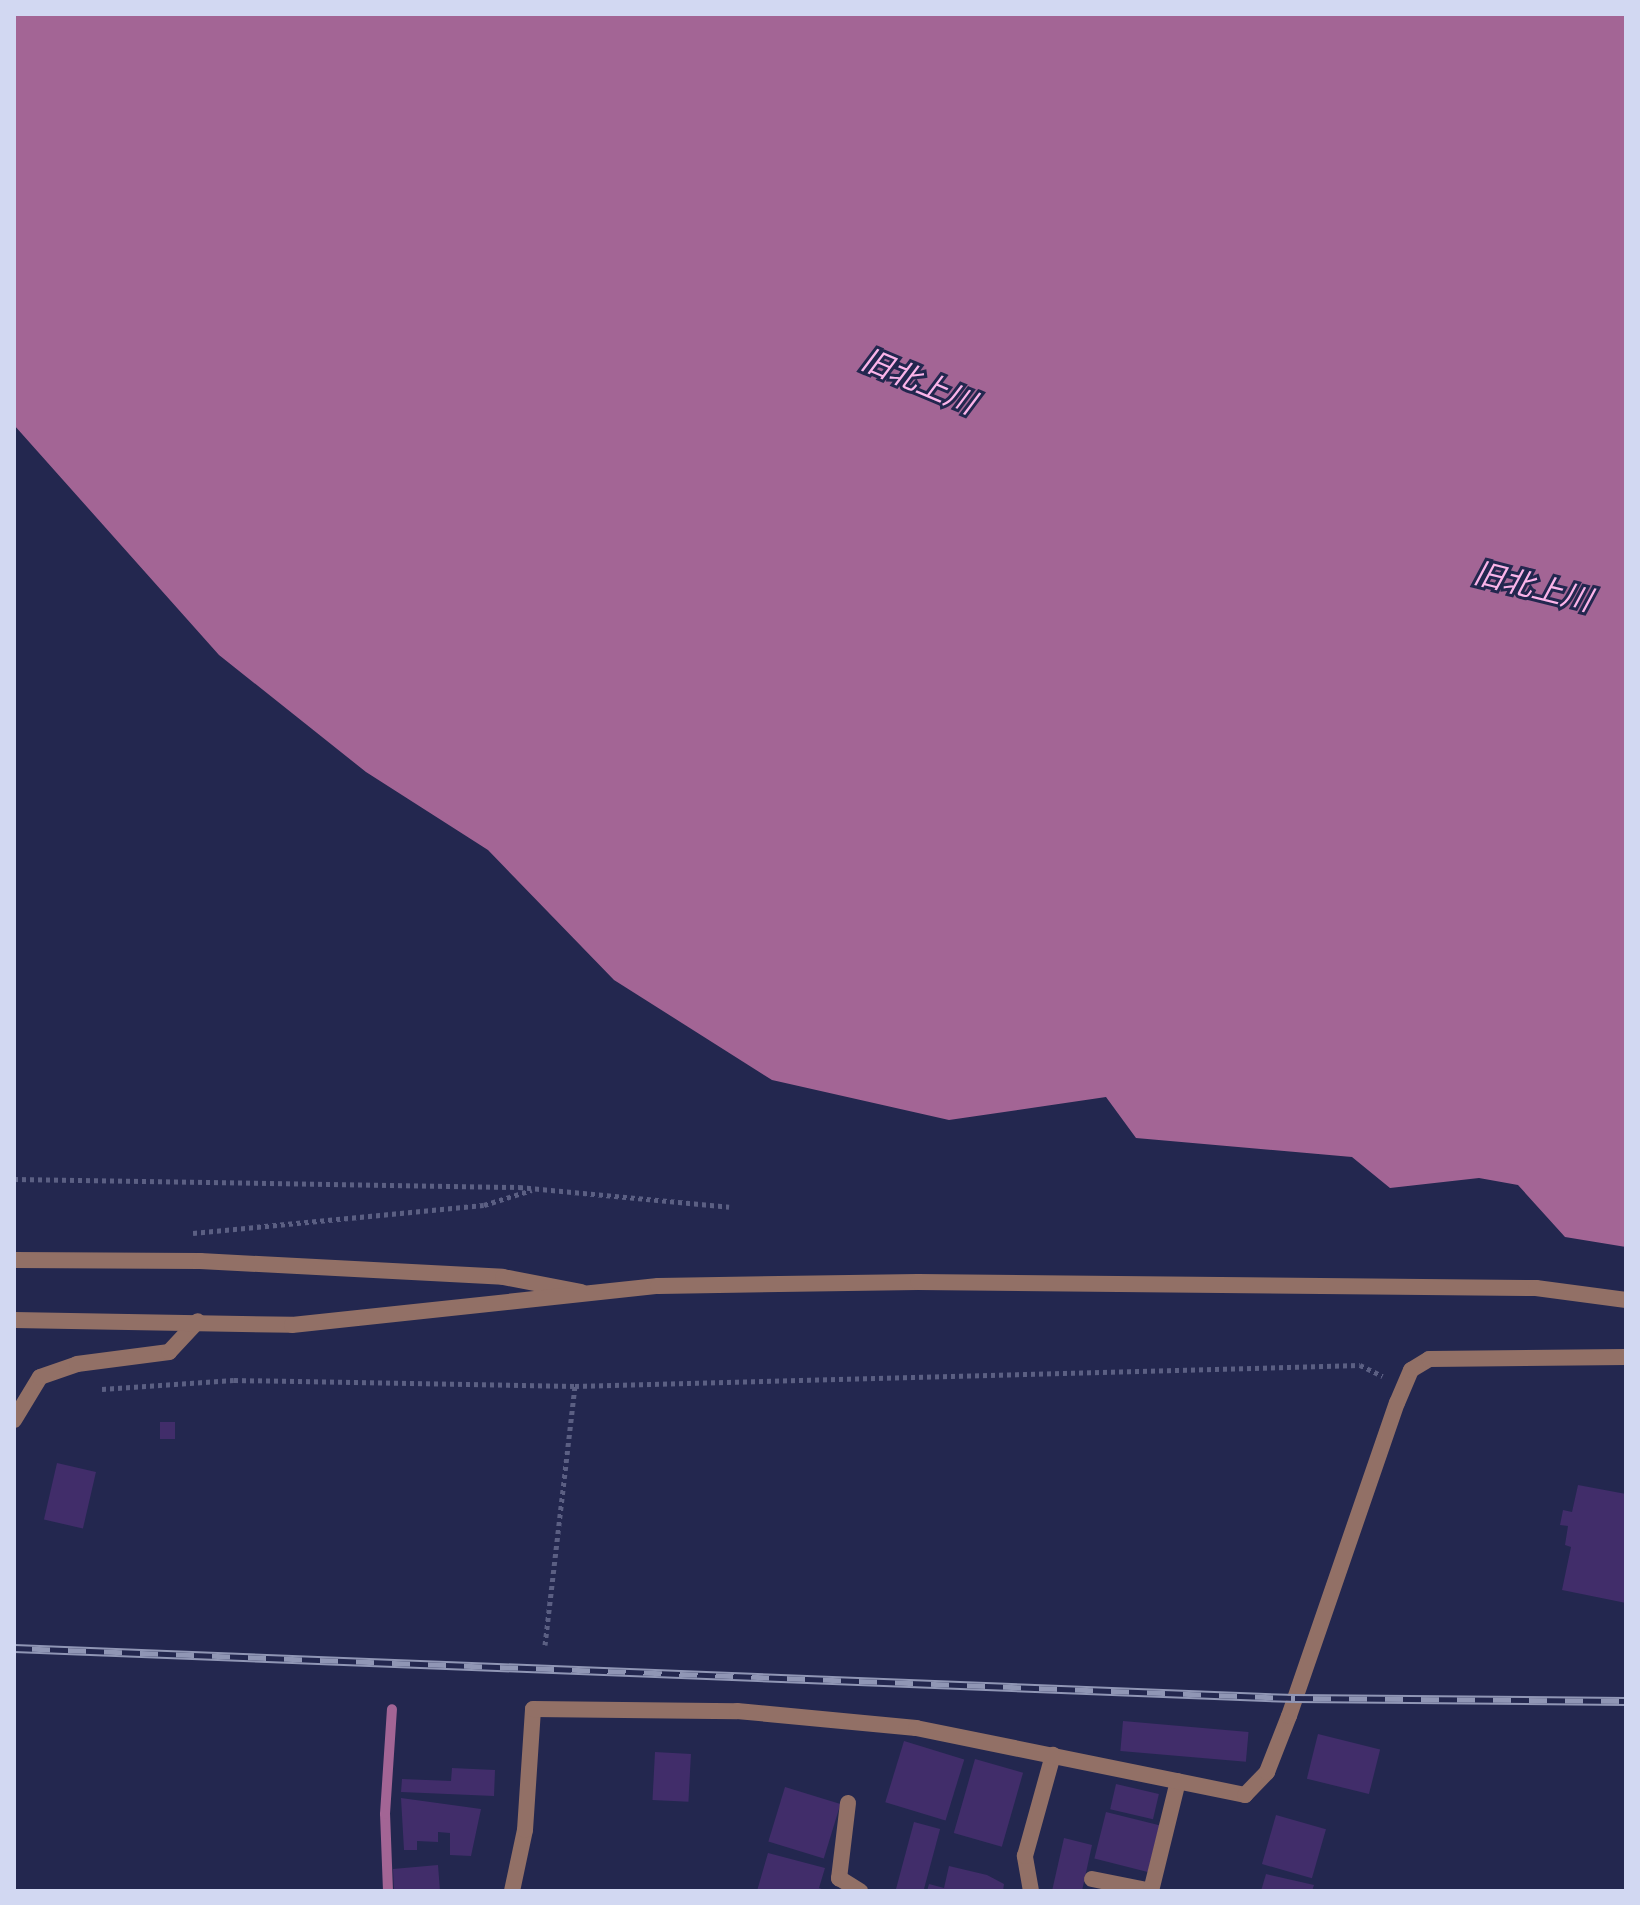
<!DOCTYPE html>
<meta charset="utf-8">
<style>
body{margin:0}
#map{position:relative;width:1640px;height:1905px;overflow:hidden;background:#23274f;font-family:Barlow,"Noto Sans JP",sans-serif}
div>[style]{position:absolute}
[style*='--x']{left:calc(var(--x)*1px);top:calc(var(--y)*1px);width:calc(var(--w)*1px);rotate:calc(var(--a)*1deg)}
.water>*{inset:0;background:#a36595}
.stream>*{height:10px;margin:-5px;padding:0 5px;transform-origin:5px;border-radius:5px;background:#a36595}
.building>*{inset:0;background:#412d6a;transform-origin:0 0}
.path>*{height:5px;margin-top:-2.5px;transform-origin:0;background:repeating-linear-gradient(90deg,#5b5f83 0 4px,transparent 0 8px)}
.service>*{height:16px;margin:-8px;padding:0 8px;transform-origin:8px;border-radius:8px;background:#927066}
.minor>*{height:16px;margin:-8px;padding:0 8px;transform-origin:8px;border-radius:8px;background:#927066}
.tertiary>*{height:16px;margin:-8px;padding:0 8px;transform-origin:8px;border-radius:8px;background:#927066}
.rail>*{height:9px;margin-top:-4.5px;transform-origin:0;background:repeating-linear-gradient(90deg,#23274f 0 18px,#9096b5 0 36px);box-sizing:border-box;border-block:2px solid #9096b5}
span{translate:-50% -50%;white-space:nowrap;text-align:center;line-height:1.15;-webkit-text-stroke:6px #23274f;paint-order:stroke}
.water-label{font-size:30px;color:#fbb4e9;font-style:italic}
.frame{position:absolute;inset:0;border:16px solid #d2d8f2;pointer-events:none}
</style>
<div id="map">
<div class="water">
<i style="clip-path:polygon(14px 14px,1626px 14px,1626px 1247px,1565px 1237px,1518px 1185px,1479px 1178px,1390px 1188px,1352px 1157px,1136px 1138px,1106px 1097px,949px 1120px,772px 1080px,614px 980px,488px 850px,366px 772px,219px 655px,14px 425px)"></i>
</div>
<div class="stream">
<i style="--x:388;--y:1891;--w:77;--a:-92.2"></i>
<i style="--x:385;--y:1814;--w:105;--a:-86.2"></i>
</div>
<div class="building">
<i style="left:160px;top:1422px;width:15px;height:17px"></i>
<i style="left:57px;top:1463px;width:40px;height:58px;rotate:13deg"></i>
<i style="clip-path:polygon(1578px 1485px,1626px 1494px,1626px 1603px,1562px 1590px,1571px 1547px,1565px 1545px,1568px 1526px,1560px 1525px,1563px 1510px,1572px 1512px)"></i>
<i style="left:1123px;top:1721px;width:126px;height:30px;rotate:5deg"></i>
<i style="left:1318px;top:1734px;width:64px;height:46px;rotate:14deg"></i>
<i style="left:904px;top:1741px;width:63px;height:64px;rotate:17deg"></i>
<i style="left:655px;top:1752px;width:36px;height:48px;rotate:3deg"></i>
<i style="left:975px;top:1759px;width:50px;height:77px;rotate:16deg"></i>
<i style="clip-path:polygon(452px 1768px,495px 1770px,494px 1796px,401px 1792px,402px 1779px,451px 1781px)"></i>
<i style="left:1116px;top:1784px;width:44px;height:26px;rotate:13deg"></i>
<i style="left:785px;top:1787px;width:58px;height:57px;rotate:17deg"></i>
<i style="clip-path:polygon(401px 1798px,481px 1809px,471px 1856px,450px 1855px,450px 1833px,438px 1832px,438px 1842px,417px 1841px,417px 1850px,404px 1850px)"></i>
<i style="left:1106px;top:1812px;width:55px;height:48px;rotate:14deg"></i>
<i style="left:1276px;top:1815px;width:52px;height:51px;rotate:16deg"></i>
<i style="left:914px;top:1822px;width:27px;height:71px;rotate:15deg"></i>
<i style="clip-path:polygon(1064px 1838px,1092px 1845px,1082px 1891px,1052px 1891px)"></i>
<i style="clip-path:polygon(768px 1853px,825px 1868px,819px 1888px,827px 1891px,757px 1891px)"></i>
<i style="clip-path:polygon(438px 1865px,440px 1891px,394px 1891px,393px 1869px)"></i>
<i style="clip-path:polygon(949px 1866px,987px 1875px,1004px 1884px,1003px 1891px,927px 1891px,929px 1884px,944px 1888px)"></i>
<i style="clip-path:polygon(1266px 1874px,1314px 1885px,1312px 1891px,1261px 1891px)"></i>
</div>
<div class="path">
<i style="--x:14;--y:1179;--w:505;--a:0.91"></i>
<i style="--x:519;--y:1187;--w:211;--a:5.4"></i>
<i style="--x:193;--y:1233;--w:292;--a:-5.5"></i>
<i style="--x:484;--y:1205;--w:50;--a:-17.4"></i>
<i style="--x:102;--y:1389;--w:132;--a:-3.9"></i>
<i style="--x:234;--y:1380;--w:341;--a:1"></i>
<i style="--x:575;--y:1386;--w:785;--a:-1.53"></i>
<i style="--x:1360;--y:1365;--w:25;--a:26"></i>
<i style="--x:545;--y:1645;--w:261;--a:-83.4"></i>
</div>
<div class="service">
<i style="--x:1397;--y:1403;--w:36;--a:-67"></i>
<i style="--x:1411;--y:1370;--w:21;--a:-31"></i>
<i style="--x:1429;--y:1359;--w:197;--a:-0.6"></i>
<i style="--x:848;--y:1803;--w:76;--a:96.8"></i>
<i style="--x:839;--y:1878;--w:25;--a:32"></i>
<i style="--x:1092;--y:1879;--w:60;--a:11.5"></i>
<i style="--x:1031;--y:1891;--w:36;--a:-100"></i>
<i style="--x:1025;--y:1856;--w:105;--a:-74.5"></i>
<i style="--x:1151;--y:1891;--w:113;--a:-76.2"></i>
</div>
<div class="minor">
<i style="--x:14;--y:1260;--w:186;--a:0.3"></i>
<i style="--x:200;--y:1261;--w:303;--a:3"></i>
<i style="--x:503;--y:1277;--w:80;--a:10.8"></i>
<i style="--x:14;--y:1420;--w:50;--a:-58.8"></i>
<i style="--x:40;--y:1377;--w:39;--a:-19"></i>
<i style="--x:77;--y:1364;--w:93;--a:-7.4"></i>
<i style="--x:169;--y:1352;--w:42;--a:-46.9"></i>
<i style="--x:512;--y:1891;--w:62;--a:-78"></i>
<i style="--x:525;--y:1830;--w:121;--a:-86.2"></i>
<i style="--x:533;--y:1709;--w:204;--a:0.6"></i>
<i style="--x:737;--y:1711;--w:180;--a:5.4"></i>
<i style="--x:916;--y:1728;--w:336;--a:11.5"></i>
<i style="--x:1245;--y:1795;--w:32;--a:-46"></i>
<i style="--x:1267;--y:1772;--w:60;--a:-68.6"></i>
<i style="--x:1289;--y:1716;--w:331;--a:-71"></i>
</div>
<div class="tertiary">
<i style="--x:14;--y:1320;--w:278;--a:1"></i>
<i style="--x:292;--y:1325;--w:368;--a:-6.1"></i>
<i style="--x:658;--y:1286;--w:260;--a:-0.9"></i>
<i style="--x:918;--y:1282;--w:618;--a:0.56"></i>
<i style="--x:1536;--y:1288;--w:91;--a:7.6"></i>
</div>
<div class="rail">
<i style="--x:14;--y:1648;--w:1282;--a:2.24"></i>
<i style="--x:1295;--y:1698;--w:331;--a:0.5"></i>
</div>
<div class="water-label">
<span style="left:919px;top:380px;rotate:23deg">旧北上川</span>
<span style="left:1533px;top:585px;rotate:14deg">旧北上川</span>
</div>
<div class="frame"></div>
</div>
